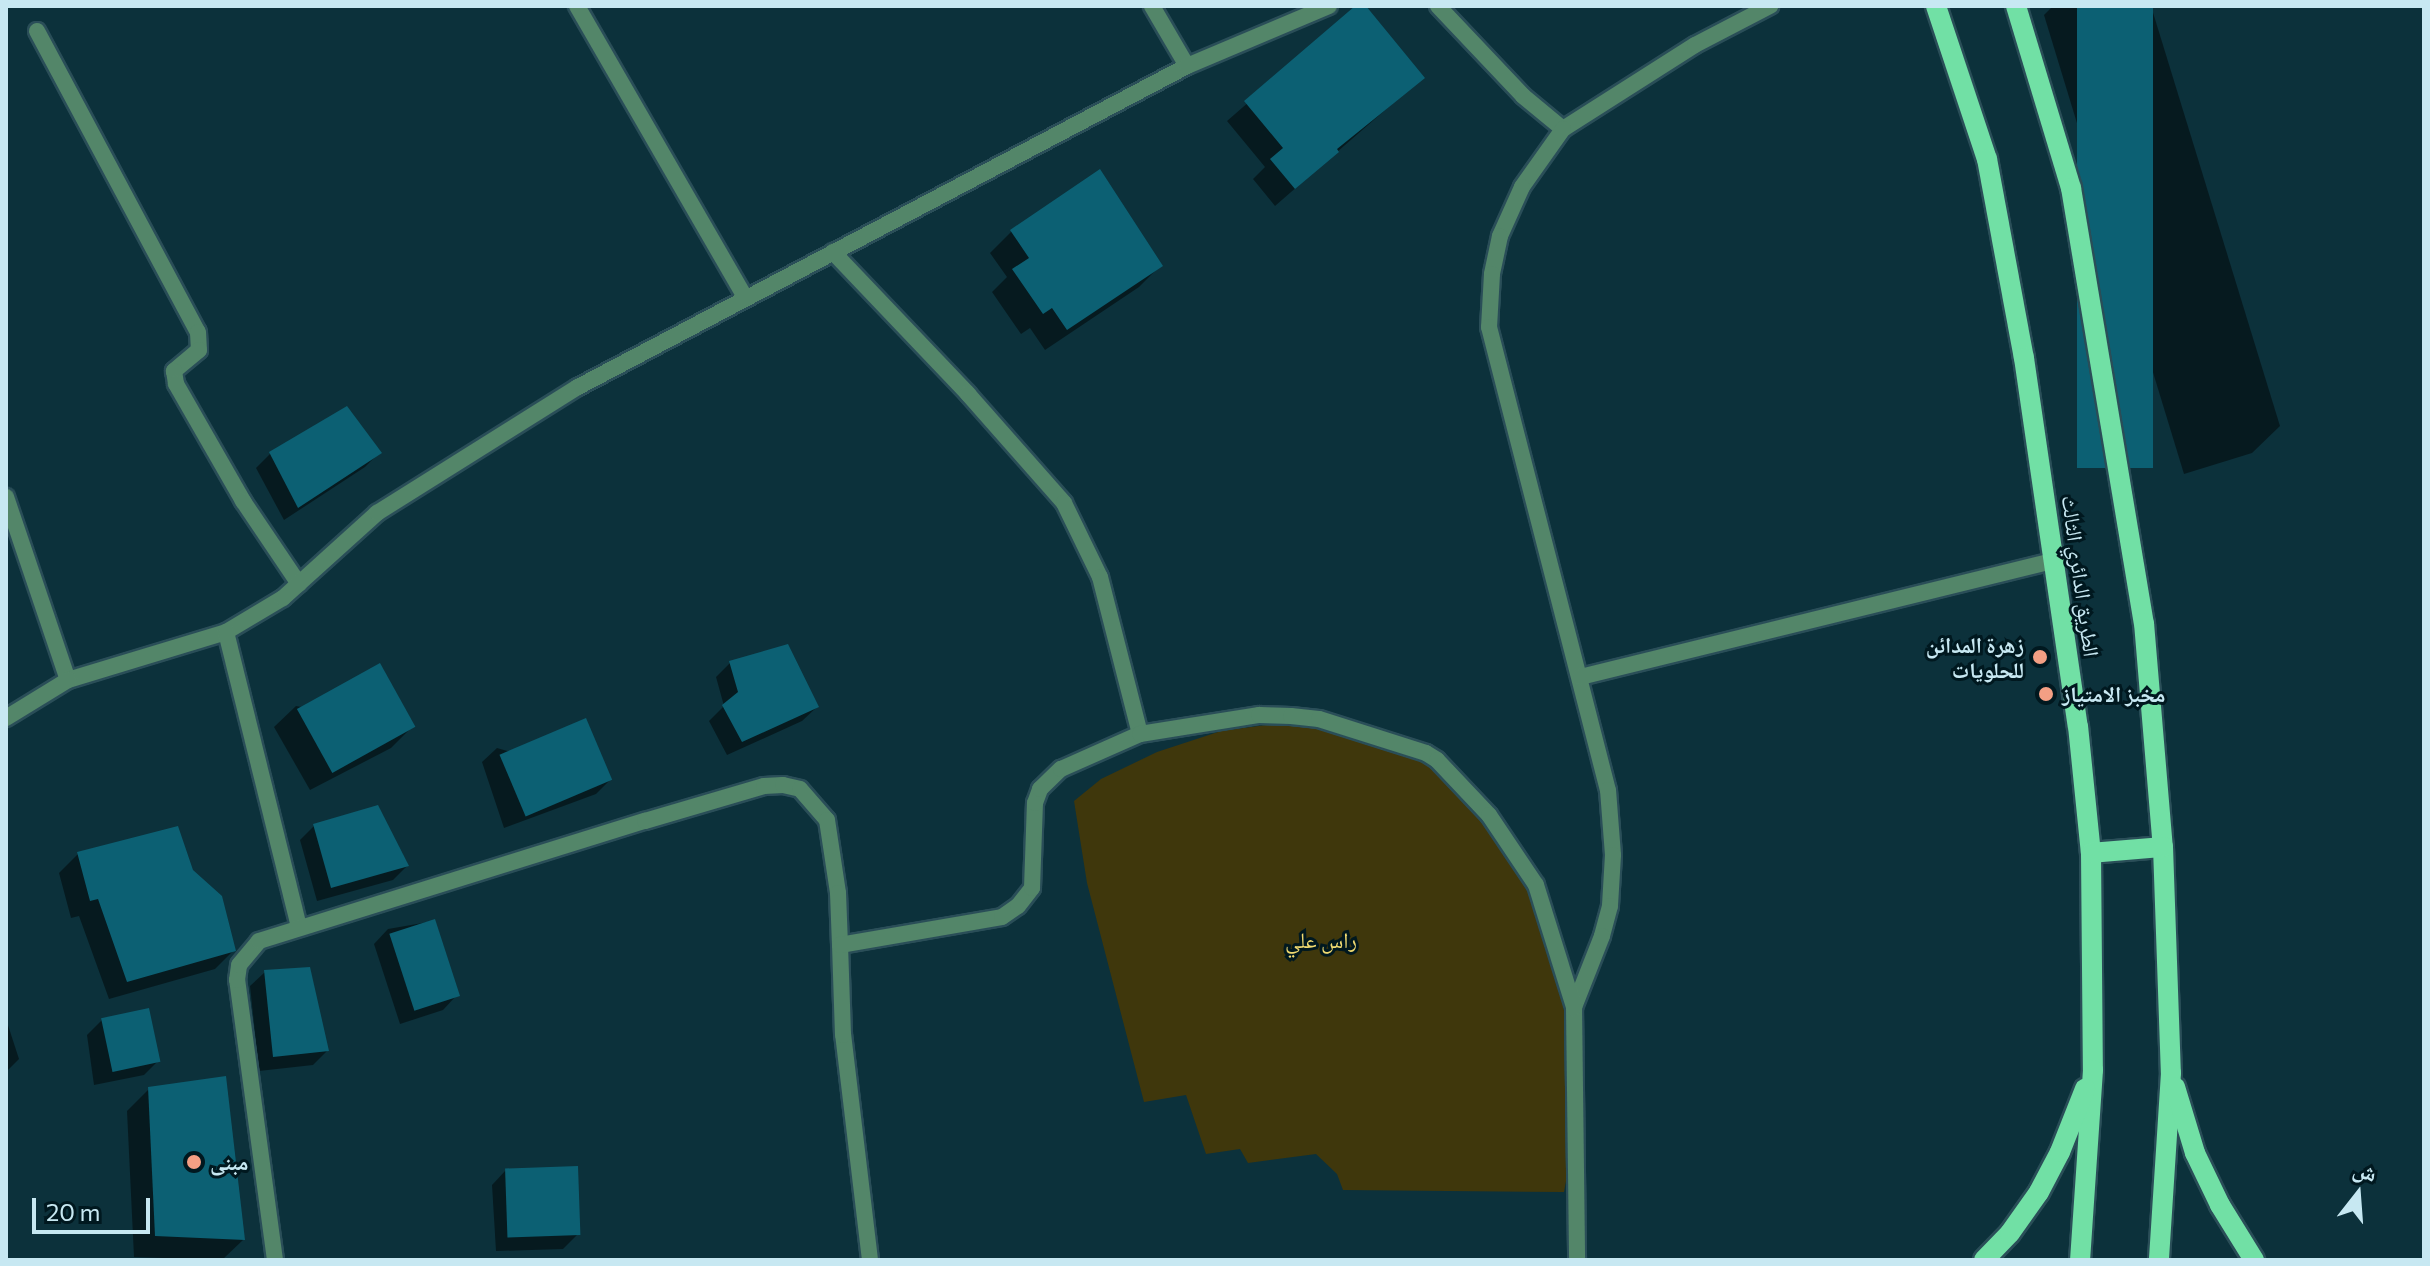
<!DOCTYPE html>
<meta charset="utf-8">
<style>
body{margin:0}
#map{position:relative;width:2430px;height:1266px;overflow:hidden;background:#0c313b;font-family:Commissioner,"Noto Naskh Arabic",sans-serif}
div>[style]{position:absolute}
[style*='--x']{left:calc(var(--x)*1px);top:calc(var(--y)*1px);width:calc(var(--w)*1px);rotate:calc(var(--a)*1deg)}
.green>*{inset:0;background:#3f370c}
.shadow>*{inset:0;background:#0007}
.building>*{inset:0;background:#0c6073;transform-origin:0 0}
.roads{filter:drop-shadow(2px 0 #2a4e58) drop-shadow(-2px 0 #2a4e58) drop-shadow(0 2px #2a4e58) drop-shadow(0 -2px #2a4e58)}
.street>*{height:16px;margin:-8px;padding:0 8px;transform-origin:8px;border-radius:8px;background:#538669}
.primary>*{height:20px;margin:-10px;padding:0 10px;transform-origin:10px;border-radius:10px;background:#71e0a5}
.dots>*{width:22px;height:22px;translate:-50% -50%;box-sizing:border-box;border:4px solid #00181f;border-radius:50%}
span{translate:-50% -50%;white-space:nowrap;text-align:center;line-height:1.15;-webkit-text-stroke:6px #00181f;paint-order:stroke}
.street-label{font-size:22px;color:#c7e8f2}
.poi-label{font-size:22px;color:#c7e8f2;font-weight:700}
.right{translate:-100% -50%;text-align:right}
.left{translate:0 -50%;text-align:left}
.park-label{font-size:22px;color:#efda71}
.frame{position:absolute;inset:0;border:8px solid #c7e8f2;pointer-events:none}
.north{position:absolute;left:2318px;top:1154px;width:80px;height:80px;-webkit-text-stroke:6px #00181f;paint-order:stroke;rotate:17deg;font-size:22px;font-weight:700;line-height:32px;text-align:center;color:#c7e8f2}
.north::after{content:'';display:block;margin:auto;width:28px;height:36px;background:#c7e8f2;clip-path:polygon(50% 0,100% 100%,50% 72%,0 100%)}
.scale{position:absolute;left:32px;top:1198px;width:118px;height:36px;box-sizing:border-box;border:4px solid #c7e8f2;border-top:0;padding-left:10px;font-size:24px;line-height:28px;white-space:nowrap;color:#c7e8f2;-webkit-text-stroke:6px #00181f;paint-order:stroke}
</style>
<div id="map">
<div class="green">
<i style="clip-path:polygon(1290px 722px,1334px 727px,1429px 757px,1482px 809px,1538px 891px,1558px 972px,1568px 1036px,1571px 1154px,1564px 1192px,1343px 1190px,1337px 1174px,1316px 1154px,1248px 1163px,1240px 1149px,1206px 1154px,1186px 1095px,1144px 1102px,1087px 883px,1074px 801px,1101px 779px,1157px 752px,1221px 731px)"></i>
</div>
<div class="shadow">
<i style="clip-path:polygon(1359px 6px,1364px 6px,1422px 78px,1275px 206px,1253px 179px,1265px 167px,1227px 121px)"></i>
<i style="clip-path:polygon(2053px 6px,2151px 6px,2280px 426px,2252px 453px,2184px 474px,2044px 15px)"></i>
<i style="clip-path:polygon(1012px 231px,1160px 266px,1139px 287px,1045px 350px,1030px 328px,1021px 334px,992px 292px,1007px 277px,990px 253px)"></i>
<i style="clip-path:polygon(379px 453px,365px 467px,284px 520px,256px 468px,270px 454px)"></i>
<i style="clip-path:polygon(730px 663px,817px 707px,802px 721px,727px 755px,709px 721px,724px 706px,716px 677px)"></i>
<i style="clip-path:polygon(296px 706px,412px 727px,391px 748px,310px 790px,274px 727px)"></i>
<i style="clip-path:polygon(497px 748px,610px 780px,596px 794px,504px 828px,482px 762px)"></i>
<i style="clip-path:polygon(314px 826px,407px 866px,393px 880px,317px 901px,300px 840px)"></i>
<i style="clip-path:polygon(78px 854px,191px 871px,234px 950px,215px 969px,109px 999px,79px 916px,71px 918px,59px 873px)"></i>
<i style="clip-path:polygon(434px 921px,457px 995px,443px 1010px,400px 1024px,374px 944px,388px 929px)"></i>
<i style="clip-path:polygon(265px 972px,327px 1051px,313px 1065px,259px 1071px,250px 986px)"></i>
<i style="clip-path:polygon(6px 1019px,19px 1059px,6px 1072px)"></i>
<i style="clip-path:polygon(102px 1020px,158px 1061px,144px 1075px,94px 1085px,87px 1035px)"></i>
<i style="clip-path:polygon(149px 1089px,243px 1240px,222px 1260px,134px 1257px,127px 1111px)"></i>
<i style="clip-path:polygon(506px 1170px,578px 1234px,563px 1249px,496px 1251px,492px 1185px)"></i>
</div>
<div class="building">
<i style="clip-path:polygon(1355px 6px,1366px 6px,1425px 78px,1337px 149px,1339px 152px,1295px 189px,1270px 159px,1283px 148px,1244px 101px)"></i>
<i style="left:2077px;top:6px;width:76px;height:462px"></i>
<i style="clip-path:polygon(1100px 169px,1163px 266px,1067px 330px,1052px 308px,1043px 314px,1012px 269px,1029px 258px,1010px 230px)"></i>
<i style="clip-path:polygon(347px 406px,382px 453px,298px 508px,269px 452px)"></i>
<i style="clip-path:polygon(788px 644px,819px 707px,742px 742px,722px 705px,738px 692px,729px 661px)"></i>
<i style="left:380px;top:663px;width:73px;height:95px;rotate:61deg"></i>
<i style="left:586px;top:718px;width:67px;height:94px;rotate:67deg"></i>
<i style="clip-path:polygon(378px 805px,409px 866px,331px 888px,313px 824px)"></i>
<i style="clip-path:polygon(178px 826px,193px 870px,222px 896px,236px 951px,127px 982px,98px 899px,90px 901px,77px 852px)"></i>
<i style="left:435px;top:919px;width:81px;height:48px;rotate:72deg"></i>
<i style="clip-path:polygon(310px 967px,329px 1051px,273px 1057px,264px 970px)"></i>
<i style="left:149px;top:1008px;width:55px;height:49px;rotate:78deg"></i>
<i style="clip-path:polygon(226px 1076px,245px 1240px,155px 1236px,148px 1087px)"></i>
<i style="left:578px;top:1166px;width:69px;height:73px;rotate:88deg"></i>
</div>
<div class="roads">
<div class="street">
<i style="--x:577;--y:6;--w:336;--a:60"></i>
<i style="--x:1152;--y:6;--w:69;--a:59.7"></i>
<i style="--x:1438;--y:6;--w:124;--a:46.6"></i>
<i style="--x:1523;--y:96;--w:52;--a:39.5"></i>
<i style="--x:1563;--y:129;--w:156;--a:-32.5"></i>
<i style="--x:1695;--y:45;--w:85;--a:-27.5"></i>
<i style="--x:37;--y:31;--w:341;--a:61.9"></i>
<i style="--x:198;--y:332;--w:18;--a:87"></i>
<i style="--x:199;--y:350;--w:33;--a:140"></i>
<i style="--x:174;--y:371;--w:13;--a:81"></i>
<i style="--x:176;--y:384;--w:135;--a:60.2"></i>
<i style="--x:243;--y:501;--w:100;--a:56"></i>
<i style="--x:1563;--y:129;--w:71;--a:125.3"></i>
<i style="--x:1522;--y:187;--w:54;--a:114.2"></i>
<i style="--x:1500;--y:236;--w:39;--a:102"></i>
<i style="--x:1492;--y:274;--w:53;--a:93.2"></i>
<i style="--x:1489;--y:327;--w:478;--a:75.6"></i>
<i style="--x:1608;--y:790;--w:65;--a:85.6"></i>
<i style="--x:1613;--y:855;--w:51;--a:93.4"></i>
<i style="--x:1610;--y:906;--w:31;--a:105"></i>
<i style="--x:1602;--y:936;--w:76;--a:111.5"></i>
<i style="--x:1574;--y:1007;--w:253;--a:89.3"></i>
<i style="--x:833;--y:252;--w:196;--a:46.4"></i>
<i style="--x:968;--y:394;--w:145;--a:48.6"></i>
<i style="--x:1064;--y:503;--w:82;--a:64.1"></i>
<i style="--x:1100;--y:577;--w:162;--a:75.7"></i>
<i style="--x:6;--y:497;--w:193;--a:71.3"></i>
<i style="--x:68;--y:680;--w:165;--a:-16.9"></i>
<i style="--x:226;--y:632;--w:66;--a:-30.8"></i>
<i style="--x:283;--y:598;--w:127;--a:-42.1"></i>
<i style="--x:377;--y:513;--w:237;--a:-32.1"></i>
<i style="--x:578;--y:387;--w:688;--a:-27.79"></i>
<i style="--x:1187;--y:66;--w:154;--a:-22.9"></i>
<i style="--x:226;--y:632;--w:303;--a:76.1"></i>
<i style="--x:1580;--y:677;--w:490;--a:-13.8"></i>
<i style="--x:6;--y:718;--w:73;--a:-31.5"></i>
<i style="--x:275;--y:1260;--w:283;--a:-97.7"></i>
<i style="--x:237;--y:980;--w:15;--a:-82"></i>
<i style="--x:239;--y:965;--w:31;--a:-50"></i>
<i style="--x:259;--y:941;--w:404;--a:-17.3"></i>
<i style="--x:645;--y:821;--w:124;--a:-16.4"></i>
<i style="--x:764;--y:786;--w:19;--a:-3"></i>
<i style="--x:783;--y:785;--w:17;--a:13"></i>
<i style="--x:800;--y:789;--w:41;--a:48.9"></i>
<i style="--x:827;--y:820;--w:74;--a:81.4"></i>
<i style="--x:838;--y:893;--w:52;--a:87.8"></i>
<i style="--x:870;--y:1260;--w:227;--a:-96.8"></i>
<i style="--x:843;--y:1035;--w:90;--a:-91.9"></i>
<i style="--x:840;--y:945;--w:164;--a:-9.8"></i>
<i style="--x:1002;--y:917;--w:19;--a:-35"></i>
<i style="--x:1018;--y:906;--w:23;--a:-52"></i>
<i style="--x:1032;--y:888;--w:85;--a:-88"></i>
<i style="--x:1035;--y:803;--w:15;--a:-70"></i>
<i style="--x:1040;--y:789;--w:29;--a:-44"></i>
<i style="--x:1061;--y:769;--w:86;--a:-23.9"></i>
<i style="--x:1140;--y:734;--w:121;--a:-9.1"></i>
<i style="--x:1259;--y:715;--w:32;--a:2"></i>
<i style="--x:1291;--y:716;--w:28;--a:6"></i>
<i style="--x:1319;--y:719;--w:112;--a:17.6"></i>
<i style="--x:1426;--y:753;--w:13;--a:32"></i>
<i style="--x:1437;--y:760;--w:76;--a:46.6"></i>
<i style="--x:1489;--y:815;--w:84;--a:56.1"></i>
<i style="--x:1536;--y:885;--w:128;--a:72.7"></i>
</div>
<div class="primary">
<i style="--x:1936;--y:6;--w:161;--a:71.6"></i>
<i style="--x:1987;--y:159;--w:202;--a:79.5"></i>
<i style="--x:2024;--y:358;--w:372;--a:81.7"></i>
<i style="--x:2078;--y:726;--w:128;--a:84.2"></i>
<i style="--x:2091;--y:853;--w:217;--a:89.5"></i>
<i style="--x:2093;--y:1070;--w:190;--a:93.9"></i>
<i style="--x:2016;--y:6;--w:190;--a:73.2"></i>
<i style="--x:2071;--y:188;--w:441;--a:80.5"></i>
<i style="--x:2144;--y:623;--w:225;--a:85.2"></i>
<i style="--x:2163;--y:847;--w:226;--a:88"></i>
<i style="--x:2171;--y:1073;--w:187;--a:93.7"></i>
<i style="--x:2091;--y:853;--w:72;--a:-4.8"></i>
<i style="--x:2175;--y:1087;--w:69;--a:73.1"></i>
<i style="--x:2195;--y:1153;--w:58;--a:64.3"></i>
<i style="--x:2220;--y:1205;--w:65;--a:58.3"></i>
<i style="--x:1984;--y:1260;--w:37;--a:-46"></i>
<i style="--x:2010;--y:1233;--w:50;--a:-54.7"></i>
<i style="--x:2039;--y:1192;--w:45;--a:-62.3"></i>
<i style="--x:2060;--y:1152;--w:68;--a:-68.4"></i>
</div>
</div>
<div class="dots">
<i style="left:2040px;top:657px;background:#f39f84"></i>
<i style="left:2046px;top:694px;background:#f39f84"></i>
<i style="left:194px;top:1162px;background:#f39f84"></i>
</div>
<div class="street-label">
<span style="left:2081px;top:576px;rotate:82deg">الطريق الدائري الثالث</span>
</div>
<div class="poi-label">
<span class="right" style="left:2024px;top:657px">زهرة المدائن<br>للحلويات</span>
<span class="left" style="left:2062px;top:694px">مخبز اﻻمتياز</span>
<span class="left" style="left:210px;top:1162px">مبنى</span>
</div>
<div class="park-label">
<span style="left:1321px;top:940px">راس علي</span>
</div>
<div class="frame"></div>
<div class="north">ش</div>
<div class="scale">20 m</div>
</div>
